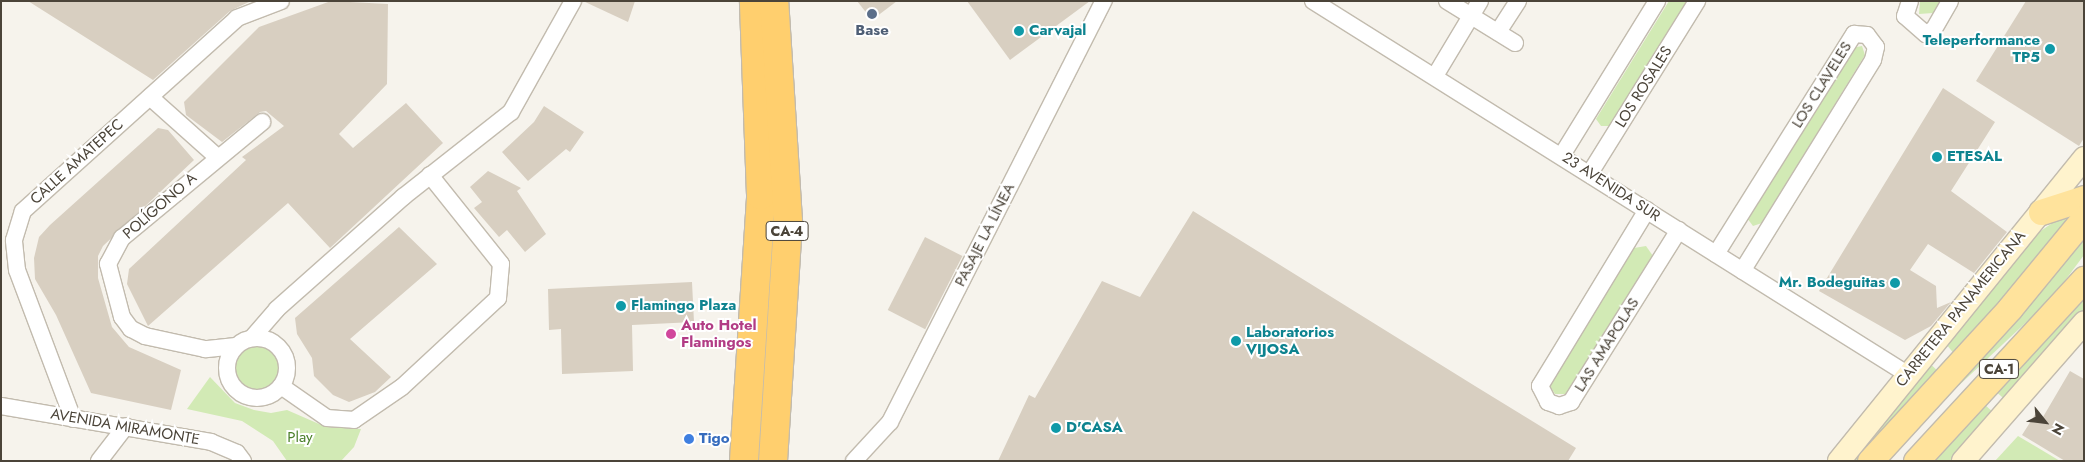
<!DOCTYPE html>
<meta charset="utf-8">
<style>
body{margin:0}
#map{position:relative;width:2085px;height:462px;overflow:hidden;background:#f6f3ec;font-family:Jost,sans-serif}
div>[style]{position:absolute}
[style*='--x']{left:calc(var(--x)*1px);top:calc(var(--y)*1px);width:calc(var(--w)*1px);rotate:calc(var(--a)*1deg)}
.green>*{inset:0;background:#d2eab5}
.round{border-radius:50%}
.building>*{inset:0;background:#d8cfc1;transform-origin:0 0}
.roads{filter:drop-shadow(1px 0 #c2bbae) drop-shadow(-1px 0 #c2bbae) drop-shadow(0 1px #c2bbae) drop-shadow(0 -1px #c2bbae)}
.street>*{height:16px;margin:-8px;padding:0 8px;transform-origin:8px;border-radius:8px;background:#fff}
.street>.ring{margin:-8px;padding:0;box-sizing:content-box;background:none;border:16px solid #fff;border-radius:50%}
.secondary>*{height:22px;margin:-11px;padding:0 11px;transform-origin:11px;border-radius:11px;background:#fff3cd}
.primary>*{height:25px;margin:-12.5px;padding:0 12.5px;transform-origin:12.5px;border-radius:12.5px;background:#ffe39c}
.highway>*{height:28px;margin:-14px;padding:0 14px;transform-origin:14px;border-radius:14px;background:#ffcf6e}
.dots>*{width:14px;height:14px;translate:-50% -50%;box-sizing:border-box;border:2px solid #fff;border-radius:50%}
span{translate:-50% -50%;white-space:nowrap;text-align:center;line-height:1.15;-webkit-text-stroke:4px #fff;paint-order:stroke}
.shield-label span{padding:1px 4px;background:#fff;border:1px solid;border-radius:4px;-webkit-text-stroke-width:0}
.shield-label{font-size:14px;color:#4b4439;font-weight:700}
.service-label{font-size:15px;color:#4e5e75;font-weight:700}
.culture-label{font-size:15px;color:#0d838f;font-weight:700}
.left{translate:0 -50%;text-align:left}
.right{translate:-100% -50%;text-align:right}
.street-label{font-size:15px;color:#4b4439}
.hotel-label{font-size:15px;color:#b23c85;font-weight:700}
.park-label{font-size:15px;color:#4a7f2a}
.shop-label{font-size:15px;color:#366cbe;font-weight:700}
.frame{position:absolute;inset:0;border:2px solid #4b4439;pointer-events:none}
.north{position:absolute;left:2020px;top:397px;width:50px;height:50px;-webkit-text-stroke:4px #fff;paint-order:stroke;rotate:119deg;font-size:14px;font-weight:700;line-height:20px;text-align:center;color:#4b4439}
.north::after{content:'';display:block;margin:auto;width:18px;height:22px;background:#4b4439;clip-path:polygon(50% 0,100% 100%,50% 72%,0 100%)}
</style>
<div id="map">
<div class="green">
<i style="clip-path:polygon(1669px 1px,1688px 1px,1609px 126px,1601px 126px,1596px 119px)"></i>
<i style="clip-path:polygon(1920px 1px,1941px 1px,1933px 13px,1919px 14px)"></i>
<i style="clip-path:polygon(1862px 46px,1865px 55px,1762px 223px,1753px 226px,1747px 218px,1852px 48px)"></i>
<i style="clip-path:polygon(2077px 206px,1997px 308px,1955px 355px,1942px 339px,2026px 241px)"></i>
<i style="clip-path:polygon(2084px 233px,2084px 255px,2052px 298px,1954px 390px)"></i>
<i style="clip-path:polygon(1646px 246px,1653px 256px,1566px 394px,1555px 394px,1550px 386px,1634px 248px)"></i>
<i style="clip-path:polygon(2084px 297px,2084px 317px,2008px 402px,1995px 391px)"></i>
<i class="round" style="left:233px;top:344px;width:48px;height:48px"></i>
<i style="clip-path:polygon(1925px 359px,1940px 373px,1856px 461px,1850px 461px)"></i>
<i style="clip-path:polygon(210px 377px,235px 403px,254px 410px,271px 413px,287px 410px,326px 427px,361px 429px,354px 447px,341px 461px,287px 461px,273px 441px,242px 421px,187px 409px)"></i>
<i style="clip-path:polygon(1984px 404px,1995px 414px,1954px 461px,1934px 461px)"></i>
<i style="clip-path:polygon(2018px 436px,2060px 461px,1995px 461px)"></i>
</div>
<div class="building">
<i style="clip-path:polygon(28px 1px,251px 1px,230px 11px,153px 80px)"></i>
<i style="clip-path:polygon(331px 1px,388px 4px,387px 84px,339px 134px,353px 148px,406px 103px,443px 143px,330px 248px,288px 203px,148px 326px,127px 284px,129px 269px,246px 160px,242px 157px,284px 126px,266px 111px,260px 112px,222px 142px,186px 115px,184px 102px,259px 27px)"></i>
<i style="clip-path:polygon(583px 1px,635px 1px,628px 22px)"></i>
<i style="clip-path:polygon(857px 1px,897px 1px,872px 20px)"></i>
<i style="clip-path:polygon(967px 1px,1090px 1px,1010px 60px)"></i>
<i style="clip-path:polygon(2026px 1px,2084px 1px,2084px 138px,2079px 146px,1976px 81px)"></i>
<i style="clip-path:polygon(1943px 88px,1995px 122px,1951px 191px,2007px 232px,1974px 273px,1928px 244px,1910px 270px,1936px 286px,1937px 308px,1951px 302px,1931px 326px,1905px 340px,1819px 291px)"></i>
<i style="clip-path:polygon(544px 106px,584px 132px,570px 152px,566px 149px,528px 181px,502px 152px,534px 122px)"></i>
<i style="clip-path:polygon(158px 128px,168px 130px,194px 160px,103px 246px,98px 256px,98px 278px,112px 327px,123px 340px,129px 347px,181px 370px,171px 410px,91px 393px,56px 315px,35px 279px,34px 258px,39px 237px,50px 225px)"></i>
<i style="clip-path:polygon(488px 171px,521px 188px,517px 191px,546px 234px,525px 252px,507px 230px,499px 237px,474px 208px,482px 202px,470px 187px)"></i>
<i style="clip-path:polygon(1193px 211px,1475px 386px,1576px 448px,1568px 461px,998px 461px,1029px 395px,1035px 398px,1102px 281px,1140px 297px)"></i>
<i style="clip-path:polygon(399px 227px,437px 264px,350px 339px,391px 377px,375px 392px,349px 402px,333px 395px,314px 376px,312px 358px,297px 334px,295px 318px)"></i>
<i style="left:925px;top:237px;width:42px;height:82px;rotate:27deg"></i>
<i style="clip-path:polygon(692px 282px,694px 322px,632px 325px,633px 371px,562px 374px,561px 329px,549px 330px,548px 289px)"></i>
<i style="clip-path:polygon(2070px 371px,2084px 379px,2084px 461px,2065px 461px,2022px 435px,2036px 413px,2043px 417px)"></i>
</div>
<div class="roads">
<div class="street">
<i style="--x:1313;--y:1;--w:701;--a:32.13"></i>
<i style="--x:1447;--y:1;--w:80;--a:31.7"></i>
<i style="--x:1910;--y:1;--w:16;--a:108"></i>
<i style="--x:1905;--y:16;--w:28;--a:41"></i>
<i style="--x:1926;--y:34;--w:9;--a:-32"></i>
<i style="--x:1934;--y:29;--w:32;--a:-60"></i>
<i style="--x:1498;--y:32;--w:37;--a:-57"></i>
<i style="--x:1435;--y:76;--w:87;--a:-59"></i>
<i style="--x:150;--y:97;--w:90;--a:41.8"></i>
<i style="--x:1562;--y:155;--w:181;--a:-58.3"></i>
<i style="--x:1590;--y:173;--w:203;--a:-58.1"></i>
<i style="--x:1647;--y:210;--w:206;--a:121.3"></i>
<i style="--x:1540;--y:386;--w:18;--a:63"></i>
<i style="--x:1548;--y:402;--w:12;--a:20"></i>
<i style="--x:1559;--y:406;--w:13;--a:-18"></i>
<i style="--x:1571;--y:402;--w:203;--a:-57.9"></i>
<i style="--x:1716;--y:254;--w:260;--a:-57.9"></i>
<i style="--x:1854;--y:34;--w:13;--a:4"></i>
<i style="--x:1867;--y:35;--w:15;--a:53"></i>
<i style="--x:1876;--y:47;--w:13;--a:103"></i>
<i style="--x:1873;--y:60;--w:248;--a:121.8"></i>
<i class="ring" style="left:227px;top:338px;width:44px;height:44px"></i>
<i style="--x:252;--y:338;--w:38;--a:-49"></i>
<i style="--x:277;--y:309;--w:169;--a:-41.6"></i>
<i style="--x:403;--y:197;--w:137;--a:-38.2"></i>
<i style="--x:511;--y:112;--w:127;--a:-60.8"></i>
<i style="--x:236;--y:346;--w:31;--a:174"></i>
<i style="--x:205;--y:349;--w:61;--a:-167.8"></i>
<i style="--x:145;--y:336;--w:16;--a:-153"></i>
<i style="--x:131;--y:329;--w:15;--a:-127"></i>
<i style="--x:122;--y:317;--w:55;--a:-104.8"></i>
<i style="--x:108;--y:264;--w:30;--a:-62"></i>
<i style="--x:122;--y:238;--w:182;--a:-39.6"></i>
<i style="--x:281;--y:386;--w:56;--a:34.8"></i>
<i style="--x:327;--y:418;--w:27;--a:4"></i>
<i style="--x:354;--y:420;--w:58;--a:-34.5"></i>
<i style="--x:402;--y:387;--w:131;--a:-42.8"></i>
<i style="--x:498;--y:298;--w:34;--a:-85"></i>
<i style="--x:501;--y:264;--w:114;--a:-128.6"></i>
<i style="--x:1;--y:406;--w:213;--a:9.7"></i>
<i style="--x:211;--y:442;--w:28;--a:23"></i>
<i style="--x:237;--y:453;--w:10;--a:53"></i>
<i style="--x:73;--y:419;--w:159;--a:-110.6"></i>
<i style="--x:17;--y:270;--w:30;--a:-96"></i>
<i style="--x:14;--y:240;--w:30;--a:-73"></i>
<i style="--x:23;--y:211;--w:288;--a:-42"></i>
<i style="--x:237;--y:18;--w:47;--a:-21.1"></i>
<i style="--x:99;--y:461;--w:44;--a:-52.4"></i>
<i style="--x:854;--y:461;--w:53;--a:-47.3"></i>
<i style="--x:890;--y:422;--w:472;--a:-63.1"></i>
</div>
<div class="secondary">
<i style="--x:1839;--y:461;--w:390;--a:-51"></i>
<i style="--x:1963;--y:461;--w:184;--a:-48.8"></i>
</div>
<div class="primary">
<i style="--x:2041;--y:212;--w:45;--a:-18"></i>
<i style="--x:1870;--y:461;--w:207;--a:-47.5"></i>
<i style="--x:2010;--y:308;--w:117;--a:-50.6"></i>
<i style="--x:1916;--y:461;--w:248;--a:-47.3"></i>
</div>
<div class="highway">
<i style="--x:744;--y:461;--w:267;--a:-86.3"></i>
<i style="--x:761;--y:195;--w:194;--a:-92.1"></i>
<i style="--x:773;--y:461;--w:240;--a:-86.4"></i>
<i style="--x:788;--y:221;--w:220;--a:-93.6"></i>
</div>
</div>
<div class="dots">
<i style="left:872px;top:14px;background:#5c6f8a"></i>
<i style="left:1019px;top:31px;background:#0f9aa8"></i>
<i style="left:2050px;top:49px;background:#0f9aa8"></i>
<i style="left:1937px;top:157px;background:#0f9aa8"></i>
<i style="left:1895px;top:283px;background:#0f9aa8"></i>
<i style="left:621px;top:306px;background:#0f9aa8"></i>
<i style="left:671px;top:334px;background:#d1479c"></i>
<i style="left:1236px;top:341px;background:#0f9aa8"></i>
<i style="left:1056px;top:428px;background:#0f9aa8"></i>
<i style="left:689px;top:439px;background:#3f7fe0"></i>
</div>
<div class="shield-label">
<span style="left:787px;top:231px">CA-4</span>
<span style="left:1999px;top:369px">CA-1</span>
</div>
<div class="service-label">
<span style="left:872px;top:31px">Base</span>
</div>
<div class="culture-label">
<span class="left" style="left:1029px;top:31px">Carvajal</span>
<span class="right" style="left:2040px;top:49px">Teleperformance<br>TP5</span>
<span class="left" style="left:1947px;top:157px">ETESAL</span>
<span class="right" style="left:1885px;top:283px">Mr. Bodeguitas</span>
<span class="left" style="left:631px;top:306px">Flamingo Plaza</span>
<span class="left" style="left:1246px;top:341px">Laboratorios<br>VIJOSA</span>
<span class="left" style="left:1066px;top:428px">D'CASA</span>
</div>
<div class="street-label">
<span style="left:1822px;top:85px;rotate:-58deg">LOS CLAVELES</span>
<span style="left:1644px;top:87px;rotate:-58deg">LOS ROSALES</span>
<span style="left:77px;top:162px;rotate:-42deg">CALLE AMATEPEC</span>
<span style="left:1611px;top:187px;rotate:33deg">23 AVENIDA SUR</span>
<span style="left:160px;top:206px;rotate:-41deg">POLÍGONO A</span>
<span style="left:985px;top:235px;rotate:-63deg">PASAJE LA LÍNEA</span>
<span style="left:1961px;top:309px;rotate:-51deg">CARRETERA PANAMERICANA</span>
<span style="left:1607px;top:345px;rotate:-58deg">LAS AMAPOLAS</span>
<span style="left:125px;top:427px;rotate:10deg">AVENIDA MIRAMONTE</span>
</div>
<div class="hotel-label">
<span class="left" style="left:681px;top:334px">Auto Hotel<br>Flamingos</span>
</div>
<div class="park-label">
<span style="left:300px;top:438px">Play</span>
</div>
<div class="shop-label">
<span class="left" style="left:699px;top:439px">Tigo</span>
</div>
<div class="frame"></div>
<div class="north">N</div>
</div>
